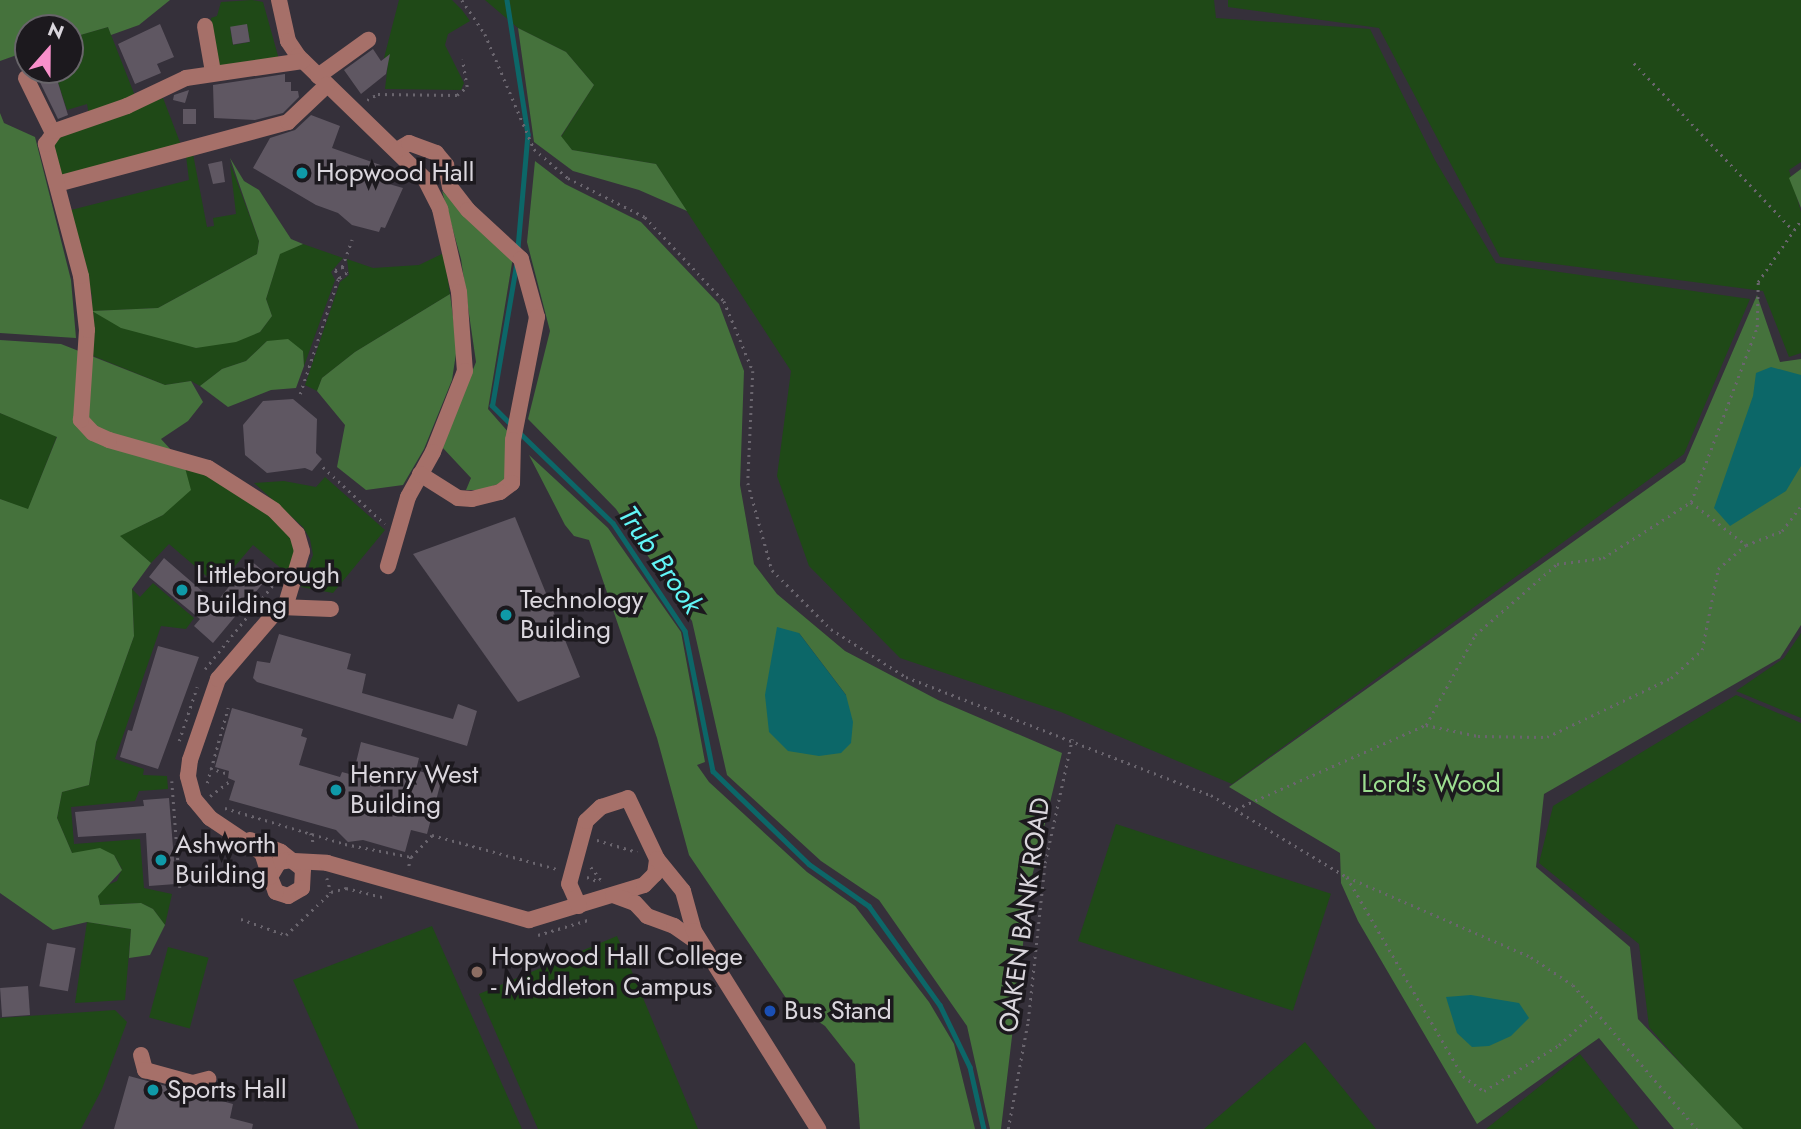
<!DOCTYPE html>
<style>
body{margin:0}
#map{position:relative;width:1801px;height:1129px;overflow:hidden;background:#35303a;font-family:Jost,sans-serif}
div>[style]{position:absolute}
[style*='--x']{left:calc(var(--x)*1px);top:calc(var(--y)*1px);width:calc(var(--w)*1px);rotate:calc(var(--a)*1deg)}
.green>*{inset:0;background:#1f4917;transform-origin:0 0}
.forest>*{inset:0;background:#45723c}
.water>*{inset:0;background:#0c6768}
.stream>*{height:4.5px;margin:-2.25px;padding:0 2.25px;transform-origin:2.25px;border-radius:2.25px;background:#0c6768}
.building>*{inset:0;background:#5f5762;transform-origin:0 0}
.path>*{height:2.5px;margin-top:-1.25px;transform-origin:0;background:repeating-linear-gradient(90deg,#6a656e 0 2px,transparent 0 7px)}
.minor>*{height:16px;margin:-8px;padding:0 8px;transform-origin:8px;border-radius:8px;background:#a67069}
.dots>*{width:19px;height:19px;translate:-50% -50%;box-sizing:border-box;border:4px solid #1c191e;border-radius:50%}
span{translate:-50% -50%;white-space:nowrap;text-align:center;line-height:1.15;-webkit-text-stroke:7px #1c191e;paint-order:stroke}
.poi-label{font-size:26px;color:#dad6dd}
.left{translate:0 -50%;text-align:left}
.park-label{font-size:26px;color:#9cde90}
.street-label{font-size:26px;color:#dad6dd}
.water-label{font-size:28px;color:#61f6f7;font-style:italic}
.north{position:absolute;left:14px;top:14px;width:70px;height:70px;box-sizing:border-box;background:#1c191e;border:2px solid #68656a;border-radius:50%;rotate:21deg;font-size:19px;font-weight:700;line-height:28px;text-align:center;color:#dad6dd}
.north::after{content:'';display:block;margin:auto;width:24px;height:32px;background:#f890cb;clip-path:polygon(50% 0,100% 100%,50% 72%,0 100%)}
</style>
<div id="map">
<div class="green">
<i style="clip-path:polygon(evenodd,252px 0,263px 2px,280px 63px,216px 67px,211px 18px,217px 16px,221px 2px,252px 0,247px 25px,250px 42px,233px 45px,230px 28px,247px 25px)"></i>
<i style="clip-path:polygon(399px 0,452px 0,462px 10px,470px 21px,448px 34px,445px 45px,464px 83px,461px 90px,385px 89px,388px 63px,384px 58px)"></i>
<i style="clip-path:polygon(485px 0,1214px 0,1216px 18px,1370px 29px,1435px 160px,1496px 263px,1750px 299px,1684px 454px,1232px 784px,1061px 712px,900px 658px,809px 566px,777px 476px,791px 371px,656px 164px,572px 150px,561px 137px,594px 85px,566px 52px,518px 28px)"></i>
<i style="clip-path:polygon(1228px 0,1801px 0,1801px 162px,1789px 170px,1801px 212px,1801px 353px,1789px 357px,1763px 291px,1500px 257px,1379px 28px,1228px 7px)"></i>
<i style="clip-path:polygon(108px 27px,135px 96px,89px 115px,87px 104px,67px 110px,54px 70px,70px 70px,70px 38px)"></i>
<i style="clip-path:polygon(163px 98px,181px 145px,62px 178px,52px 145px,56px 139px)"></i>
<i style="clip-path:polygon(193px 154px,207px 227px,214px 226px,213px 218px,236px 214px,230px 163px,259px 241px,257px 254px,158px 308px,94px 311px,196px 348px,260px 332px,272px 316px,266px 299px,280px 253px,303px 244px,343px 258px,331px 272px,335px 280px,304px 366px,303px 351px,267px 341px,246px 361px,222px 369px,200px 386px,191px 381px,165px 385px,91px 355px,92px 296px,71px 210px,189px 180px,186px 156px)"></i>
<i style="clip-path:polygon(444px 253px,450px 294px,355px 352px,322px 378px,317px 391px,305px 385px,340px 282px,349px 275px,347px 259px,373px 268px,419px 265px)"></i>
<i style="clip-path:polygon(0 413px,57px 436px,28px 510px,0 499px)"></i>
<i style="clip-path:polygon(185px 465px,211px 474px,283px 521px,298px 546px,289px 575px,253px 545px,218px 586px,169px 544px,151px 563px,119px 536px,163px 515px)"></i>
<i style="clip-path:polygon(325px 477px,385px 530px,333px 593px,301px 587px,313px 555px,310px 539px,303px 527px,254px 483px,284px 481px,316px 487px)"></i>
<i style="clip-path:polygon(153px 583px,194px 618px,186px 629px,161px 626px,115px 759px,144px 769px,143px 775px,167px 776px,168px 789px,139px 791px,135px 801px,71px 807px,74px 844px,140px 839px,144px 888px,172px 894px,165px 925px,153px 909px,141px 903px,99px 905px,98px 896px,105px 886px,117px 881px,122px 869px,114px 855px,72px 853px,57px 818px,62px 792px,89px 785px,96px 742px,134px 636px,132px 589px,140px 597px)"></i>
<i style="clip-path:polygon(1801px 633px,1801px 718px,1736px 691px,1784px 658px)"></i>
<i style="clip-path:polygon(1736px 695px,1801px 723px,1801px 1129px,1738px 1129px,1649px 1027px,1639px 944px,1539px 863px,1553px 806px)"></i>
<i style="left:1116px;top:824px;width:226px;height:123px;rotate:18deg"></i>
<i style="clip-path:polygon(87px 922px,131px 929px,125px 1000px,75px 1003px)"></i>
<i style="clip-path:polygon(432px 926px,522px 1129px,359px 1129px,293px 980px)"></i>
<i style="clip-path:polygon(617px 936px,698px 1129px,538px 1129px,479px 994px)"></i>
<i style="left:168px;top:947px;width:42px;height:73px;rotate:15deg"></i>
<i style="clip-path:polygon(115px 1010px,127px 1022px,102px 1089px,81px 1129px,0 1129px,0 1018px)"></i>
<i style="clip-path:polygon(1305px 1042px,1376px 1129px,1204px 1129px)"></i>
<i style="clip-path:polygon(1580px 1054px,1639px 1129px,1486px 1129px)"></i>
</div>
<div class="forest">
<i style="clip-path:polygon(0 0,170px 0,139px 25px,111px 35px,108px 27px,70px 38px,70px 28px,28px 28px,28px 51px,0 61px)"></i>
<i style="clip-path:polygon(518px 28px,566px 52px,594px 85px,561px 136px,572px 150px,656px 164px,687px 211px,639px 190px,573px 171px,534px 142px)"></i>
<i style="clip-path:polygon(0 113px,4px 123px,35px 137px,71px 280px,76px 338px,0 333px)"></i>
<i style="clip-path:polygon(230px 158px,244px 181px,259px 190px,291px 239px,303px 244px,280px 254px,266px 299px,272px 316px,260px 332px,236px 342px,196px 348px,121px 328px,92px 311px,158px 308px,257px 254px,259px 241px)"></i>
<i style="clip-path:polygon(evenodd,535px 161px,565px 184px,641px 222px,719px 304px,744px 371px,740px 485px,754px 564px,777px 594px,845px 651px,938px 700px,1062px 753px,1030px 885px,1001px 1129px,990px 1129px,967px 1026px,879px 900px,821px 861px,727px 775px,692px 621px,616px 509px,528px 419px,550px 331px,527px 242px,535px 161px,799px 633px,846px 695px,841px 753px,799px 633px)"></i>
<i style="clip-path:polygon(1801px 169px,1801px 208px,1789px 178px)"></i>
<i style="clip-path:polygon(442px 191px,513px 257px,488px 409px,510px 434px,506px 471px,504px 482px,481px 490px,466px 490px,471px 478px,442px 447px,476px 362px,461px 259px)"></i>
<i style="clip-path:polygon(450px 294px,457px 347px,452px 380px,424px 449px,403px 485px,366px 490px,337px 467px,345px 425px,317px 391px,322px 378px,355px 352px)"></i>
<i style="clip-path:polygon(1757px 295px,1780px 362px,1801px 359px,1801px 625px,1780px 658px,1544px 794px,1536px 867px,1630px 947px,1638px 1019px,1743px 1129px,1674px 1129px,1599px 1038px,1477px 1124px,1358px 921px,1341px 883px,1340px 853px,1229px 787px,1685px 462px)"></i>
<i style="clip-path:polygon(288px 339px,303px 351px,304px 366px,296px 388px,271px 390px,228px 407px,200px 386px,222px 369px,246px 361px,267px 341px)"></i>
<i style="clip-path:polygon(0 340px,61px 344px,165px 385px,191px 381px,203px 402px,188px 421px,161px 439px,184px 464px,191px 490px,163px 515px,120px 536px,151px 563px,132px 589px,134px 636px,96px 742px,89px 785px,62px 792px,57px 818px,72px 853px,100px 848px,114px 855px,122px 870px,98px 896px,100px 905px,141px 903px,153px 909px,165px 925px,150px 955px,129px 958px,131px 929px,87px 922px,53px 930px,0 893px,0 499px,28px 509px,57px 437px,0 413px)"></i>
<i style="clip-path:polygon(529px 455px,608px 528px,681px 632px,705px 762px,697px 765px,709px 782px,807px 872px,855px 906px,929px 1002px,954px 1044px,975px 1129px,860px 1129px,855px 1064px,825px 1026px,788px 1001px,689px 855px,657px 738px,589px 540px,574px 536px,565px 525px)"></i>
</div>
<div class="water">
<i style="clip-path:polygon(1771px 367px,1801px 375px,1801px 466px,1786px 491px,1730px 526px,1714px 508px,1753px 396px,1756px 373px)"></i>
<i style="clip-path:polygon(777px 627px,799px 633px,846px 695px,853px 722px,851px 743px,841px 753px,819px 756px,788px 751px,769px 732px,765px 695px)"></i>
<i style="clip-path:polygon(1471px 995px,1519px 1003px,1529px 1018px,1511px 1036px,1489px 1046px,1472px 1047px,1457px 1033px,1446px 997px)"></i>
</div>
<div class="stream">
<i style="--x:507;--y:0;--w:136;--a:81.1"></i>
<i style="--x:528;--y:134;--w:115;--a:95"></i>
<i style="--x:511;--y:425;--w:27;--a:-135"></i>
<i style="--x:492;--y:406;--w:143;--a:-80.3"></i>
<i style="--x:520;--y:433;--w:129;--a:44.1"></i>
<i style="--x:613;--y:523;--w:130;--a:56.3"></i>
<i style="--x:685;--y:631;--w:143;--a:78.7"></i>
<i style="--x:713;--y:771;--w:134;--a:44.1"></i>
<i style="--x:809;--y:864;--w:73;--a:35"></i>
<i style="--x:869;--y:906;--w:122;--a:54.4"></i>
<i style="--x:940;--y:1005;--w:69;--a:64.2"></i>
<i style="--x:970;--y:1067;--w:64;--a:77.3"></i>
</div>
<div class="building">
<i style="clip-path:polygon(160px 24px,174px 57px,157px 64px,161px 73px,135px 84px,118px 44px)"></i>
<i style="left:247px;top:24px;width:18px;height:17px;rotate:81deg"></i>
<i style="clip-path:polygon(373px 49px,381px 61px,390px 54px,386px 74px,361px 94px,344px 70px)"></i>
<i style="clip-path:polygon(34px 70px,54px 70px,68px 115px,58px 119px)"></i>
<i style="clip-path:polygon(285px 74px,285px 82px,291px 82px,291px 91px,298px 91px,299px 97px,283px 113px,255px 120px,214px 118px,213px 85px)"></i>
<i style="clip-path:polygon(189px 90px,185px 103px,173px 100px,174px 95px)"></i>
<i style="left:183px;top:109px;width:13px;height:15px"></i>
<i style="clip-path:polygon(311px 115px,340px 126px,332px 148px,389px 168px,389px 184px,403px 188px,385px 228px,381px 227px,379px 232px,352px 225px,338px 213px,316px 205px,253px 168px,270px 138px,295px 130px)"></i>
<i style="clip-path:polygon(222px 161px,225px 182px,213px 184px,208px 164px)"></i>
<i style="clip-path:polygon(293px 399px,317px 419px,316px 453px,322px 459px,312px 471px,305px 468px,267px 473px,245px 455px,243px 425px,263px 401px)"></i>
<i style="clip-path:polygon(515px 517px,580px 677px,518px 702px,413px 554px)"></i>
<i style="clip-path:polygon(164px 558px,216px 603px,250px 560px,269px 576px,213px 643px,194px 626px,200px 619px,149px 577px)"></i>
<i style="clip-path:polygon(279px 634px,351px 654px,347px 669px,366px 674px,362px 693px,453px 719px,458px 704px,477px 711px,467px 746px,257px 682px,253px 678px,257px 661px,270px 663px)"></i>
<i style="clip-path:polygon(158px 646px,199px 657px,158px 769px,120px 757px,128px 730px,132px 731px)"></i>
<i style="clip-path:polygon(232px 708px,303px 729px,301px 736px,307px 738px,299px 765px,340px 777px,342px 772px,353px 775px,361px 742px,419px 758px,416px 770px,442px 778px,427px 834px,411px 830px,405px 852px,363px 840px,348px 842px,336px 830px,229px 800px,235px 781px,228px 778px,229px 771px,215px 767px)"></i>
<i style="clip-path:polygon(169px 798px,176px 884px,149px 886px,146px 833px,78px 837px,75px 812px,144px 806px,143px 800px)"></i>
<i style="left:47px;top:943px;width:29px;height:44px;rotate:10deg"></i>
<i style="left:28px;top:986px;width:29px;height:28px;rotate:86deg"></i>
<i style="clip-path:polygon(129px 1076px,233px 1104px,230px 1118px,253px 1124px,252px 1129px,114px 1129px)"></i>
</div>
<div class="path">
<i style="--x:462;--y:0;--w:41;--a:55.9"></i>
<i style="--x:485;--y:34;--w:125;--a:66.9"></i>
<i style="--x:534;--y:149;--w:45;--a:40.5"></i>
<i style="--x:568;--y:178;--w:86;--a:26.9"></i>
<i style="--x:645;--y:217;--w:115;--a:46.8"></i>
<i style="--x:724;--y:301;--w:76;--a:67.5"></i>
<i style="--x:753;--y:371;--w:112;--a:92.6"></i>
<i style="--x:748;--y:483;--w:90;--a:74.6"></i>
<i style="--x:772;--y:570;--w:83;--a:45"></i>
<i style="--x:831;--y:629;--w:89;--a:32.6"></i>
<i style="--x:906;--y:677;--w:327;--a:21.2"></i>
<i style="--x:1211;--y:795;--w:159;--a:31.1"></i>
<i style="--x:1347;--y:877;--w:201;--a:23.5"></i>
<i style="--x:1531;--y:957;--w:50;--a:33.7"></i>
<i style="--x:1573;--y:985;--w:190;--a:49.3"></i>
<i style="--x:1634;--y:63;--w:231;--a:46.4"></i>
<i style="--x:367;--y:100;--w:13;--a:-29"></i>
<i style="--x:378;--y:94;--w:79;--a:0.7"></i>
<i style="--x:457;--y:95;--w:13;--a:-39"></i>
<i style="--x:467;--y:87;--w:28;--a:-100"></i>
<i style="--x:342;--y:267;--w:8;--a:50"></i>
<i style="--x:347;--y:273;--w:10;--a:143"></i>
<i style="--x:339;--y:279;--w:10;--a:-114"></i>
<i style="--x:335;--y:270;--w:8;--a:-23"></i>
<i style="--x:342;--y:267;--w:29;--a:-70"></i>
<i style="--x:300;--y:394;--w:121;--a:-71.7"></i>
<i style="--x:323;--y:467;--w:84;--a:42.6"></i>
<i style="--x:1691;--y:502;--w:70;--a:38"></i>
<i style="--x:205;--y:669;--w:113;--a:-51.1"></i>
<i style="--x:1426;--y:725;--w:102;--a:-61.4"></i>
<i style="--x:1475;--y:635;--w:108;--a:-40.9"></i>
<i style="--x:1557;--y:564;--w:46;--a:-7.4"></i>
<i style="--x:1603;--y:558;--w:104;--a:-32.5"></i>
<i style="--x:1691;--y:502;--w:187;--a:-69.3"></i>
<i style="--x:1757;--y:327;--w:45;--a:-88.7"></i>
<i style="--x:1758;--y:282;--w:75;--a:-55.3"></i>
<i style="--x:179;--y:741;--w:57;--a:-71.6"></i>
<i style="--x:210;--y:768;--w:20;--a:18"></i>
<i style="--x:172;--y:781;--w:107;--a:85.7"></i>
<i style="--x:207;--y:783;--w:78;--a:-74.4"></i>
<i style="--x:210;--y:796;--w:26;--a:-37"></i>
<i style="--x:225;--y:808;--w:125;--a:16.7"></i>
<i style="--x:345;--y:844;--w:67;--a:11.1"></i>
<i style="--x:411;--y:857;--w:14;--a:102"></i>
<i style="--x:1236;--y:809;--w:208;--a:-23.9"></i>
<i style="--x:1426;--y:725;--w:53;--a:11.9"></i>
<i style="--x:1478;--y:736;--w:69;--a:0.8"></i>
<i style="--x:1547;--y:737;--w:137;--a:-25.4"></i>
<i style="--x:1671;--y:678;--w:42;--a:-42.1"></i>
<i style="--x:1702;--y:650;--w:83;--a:-78.8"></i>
<i style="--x:1718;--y:569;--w:37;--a:-41"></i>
<i style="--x:1746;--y:545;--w:39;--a:-21"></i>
<i style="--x:1782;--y:531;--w:31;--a:-53"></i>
<i style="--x:311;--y:833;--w:13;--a:77"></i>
<i style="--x:597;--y:840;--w:42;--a:16.7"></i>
<i style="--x:411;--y:857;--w:30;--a:-46"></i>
<i style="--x:432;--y:835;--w:130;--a:15.2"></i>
<i style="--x:591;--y:867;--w:18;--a:52"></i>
<i style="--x:587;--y:877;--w:14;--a:21"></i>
<i style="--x:1347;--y:877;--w:230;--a:59.8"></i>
<i style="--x:1463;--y:1076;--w:26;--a:36"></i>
<i style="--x:1484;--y:1091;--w:88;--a:-31.5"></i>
<i style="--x:1559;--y:1045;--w:49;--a:-42.5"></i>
<i style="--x:327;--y:878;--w:15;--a:74"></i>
<i style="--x:241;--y:919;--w:48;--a:19.6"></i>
<i style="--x:286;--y:935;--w:62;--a:-43.7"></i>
<i style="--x:331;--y:892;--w:16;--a:-15"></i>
<i style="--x:346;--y:888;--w:41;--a:14"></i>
<i style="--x:538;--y:935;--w:52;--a:-16.7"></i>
<i style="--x:1008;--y:1129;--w:110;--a:-79.5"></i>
<i style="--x:1028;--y:1021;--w:159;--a:-83.9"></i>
<i style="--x:1045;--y:863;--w:127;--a:-77.7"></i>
</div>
<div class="minor">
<i style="--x:279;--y:0;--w:42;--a:77.6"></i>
<i style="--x:288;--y:41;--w:18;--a:56"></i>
<i style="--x:298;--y:56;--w:177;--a:44.1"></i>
<i style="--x:425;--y:179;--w:34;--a:63"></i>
<i style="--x:440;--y:209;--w:85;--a:77.1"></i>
<i style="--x:459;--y:292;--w:79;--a:85.7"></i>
<i style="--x:465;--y:371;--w:87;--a:111.6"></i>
<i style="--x:433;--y:452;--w:51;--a:119.1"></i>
<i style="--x:408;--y:497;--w:72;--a:106.2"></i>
<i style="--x:205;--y:26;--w:47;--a:80.1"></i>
<i style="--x:318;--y:76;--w:62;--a:-35.8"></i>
<i style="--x:26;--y:78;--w:61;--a:63.9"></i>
<i style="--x:397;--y:150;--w:14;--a:-30"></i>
<i style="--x:409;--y:143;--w:29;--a:20"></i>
<i style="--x:436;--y:153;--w:16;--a:50"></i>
<i style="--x:446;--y:165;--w:22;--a:80"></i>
<i style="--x:450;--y:187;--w:29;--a:52"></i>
<i style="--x:468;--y:210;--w:72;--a:42.8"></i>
<i style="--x:521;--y:259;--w:60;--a:74.6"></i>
<i style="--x:537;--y:317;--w:125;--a:101"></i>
<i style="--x:513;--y:440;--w:43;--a:91.3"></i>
<i style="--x:512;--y:483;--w:15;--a:143"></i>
<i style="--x:500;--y:492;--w:29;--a:166"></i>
<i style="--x:472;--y:499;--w:14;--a:-176"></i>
<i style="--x:458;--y:498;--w:45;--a:-147.7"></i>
<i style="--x:57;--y:184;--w:239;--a:-15"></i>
<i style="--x:288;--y:122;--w:54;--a:-43.5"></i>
<i style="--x:286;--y:604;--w:55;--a:-73.2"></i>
<i style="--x:302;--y:551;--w:18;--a:-106"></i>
<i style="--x:297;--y:534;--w:33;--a:-134"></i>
<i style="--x:274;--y:510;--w:78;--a:-147.5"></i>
<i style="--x:208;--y:468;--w:103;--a:-164.2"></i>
<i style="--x:109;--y:440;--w:17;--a:-156"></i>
<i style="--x:93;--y:433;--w:18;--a:-133"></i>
<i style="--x:81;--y:420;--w:90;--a:-86.2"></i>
<i style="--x:87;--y:330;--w:54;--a:-96.3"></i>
<i style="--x:81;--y:276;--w:137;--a:-104.9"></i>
<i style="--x:46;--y:144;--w:16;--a:-55"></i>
<i style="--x:55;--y:131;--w:76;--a:-19.1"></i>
<i style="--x:127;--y:106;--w:65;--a:-25.4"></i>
<i style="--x:186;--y:78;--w:118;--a:-8.3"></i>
<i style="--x:250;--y:840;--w:33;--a:21"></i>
<i style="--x:281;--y:852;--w:28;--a:38"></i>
<i style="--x:303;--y:869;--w:19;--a:93"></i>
<i style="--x:302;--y:888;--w:16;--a:150"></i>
<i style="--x:288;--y:896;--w:13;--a:-162"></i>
<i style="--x:276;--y:892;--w:16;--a:-112"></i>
<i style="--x:270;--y:877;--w:17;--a:-59"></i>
<i style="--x:279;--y:862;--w:12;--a:-9"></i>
<i style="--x:294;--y:861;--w:33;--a:3"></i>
<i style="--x:327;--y:863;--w:210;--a:15.8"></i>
<i style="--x:529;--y:920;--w:120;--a:-16.9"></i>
<i style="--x:644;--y:885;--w:16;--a:-45"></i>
<i style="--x:655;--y:874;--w:15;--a:-82"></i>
<i style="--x:270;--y:877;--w:25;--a:-108"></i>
<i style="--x:262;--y:853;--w:63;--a:-146.1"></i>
<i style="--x:210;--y:818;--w:25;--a:-130"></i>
<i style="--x:194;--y:799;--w:24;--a:-105"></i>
<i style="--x:188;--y:776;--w:16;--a:-83"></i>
<i style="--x:190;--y:760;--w:86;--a:-70.9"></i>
<i style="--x:218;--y:679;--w:95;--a:-49.3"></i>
<i style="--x:280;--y:607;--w:51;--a:2.2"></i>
<i style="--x:613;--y:895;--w:23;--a:20"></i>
<i style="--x:635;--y:903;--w:18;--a:47"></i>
<i style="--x:647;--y:916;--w:29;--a:20"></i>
<i style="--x:674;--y:926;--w:28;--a:35"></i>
<i style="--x:579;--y:906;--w:24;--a:-114"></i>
<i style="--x:569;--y:884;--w:65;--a:-74.9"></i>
<i style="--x:586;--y:821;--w:21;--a:-43"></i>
<i style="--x:601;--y:807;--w:28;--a:-18"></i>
<i style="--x:628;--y:798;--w:68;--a:64.6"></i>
<i style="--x:657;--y:859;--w:41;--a:50.9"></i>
<i style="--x:683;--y:891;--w:41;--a:74.6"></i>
<i style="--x:694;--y:931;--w:234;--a:57.9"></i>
<i style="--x:141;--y:1055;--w:16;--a:75"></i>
<i style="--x:145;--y:1070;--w:50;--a:15.2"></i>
<i style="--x:193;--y:1083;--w:16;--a:-15"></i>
</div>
<div class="dots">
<i style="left:302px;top:173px;background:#0f9aa8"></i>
<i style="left:182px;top:590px;background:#0f9aa8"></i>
<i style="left:506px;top:615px;background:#0f9aa8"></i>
<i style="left:336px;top:790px;background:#0f9aa8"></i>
<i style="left:161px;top:860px;background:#0f9aa8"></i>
<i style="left:477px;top:972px;background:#8d6e63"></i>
<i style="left:770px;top:1011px;background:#1a4fb4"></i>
<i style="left:153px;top:1090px;background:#0f9aa8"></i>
</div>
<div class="poi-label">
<span class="left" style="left:316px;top:173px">Hopwood Hall</span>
<span class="left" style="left:196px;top:590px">Littleborough<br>Building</span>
<span class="left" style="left:520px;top:615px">Technology<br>Building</span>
<span class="left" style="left:350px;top:790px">Henry West<br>Building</span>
<span class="left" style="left:175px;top:860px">Ashworth<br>Building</span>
<span class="left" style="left:491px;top:972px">Hopwood Hall College<br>- Middleton Campus</span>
<span class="left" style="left:784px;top:1011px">Bus Stand</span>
<span class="left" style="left:167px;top:1090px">Sports Hall</span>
</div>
<div class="park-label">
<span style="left:1431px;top:784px">Lord's Wood</span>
</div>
<div class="street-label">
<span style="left:1025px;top:915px;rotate:-82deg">OAKEN BANK ROAD</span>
</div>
<div class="water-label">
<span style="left:660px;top:560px;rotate:55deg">Trub Brook</span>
</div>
<div class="north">N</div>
</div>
